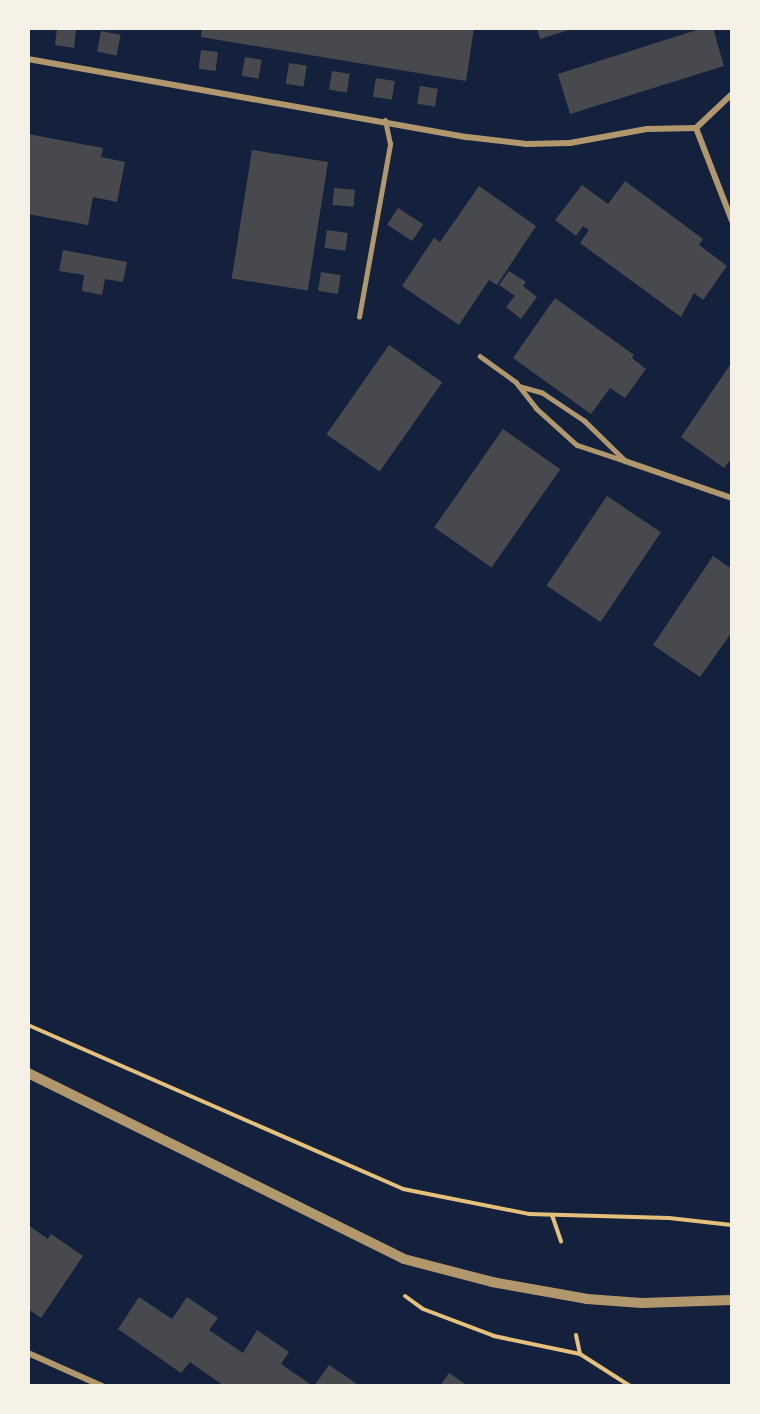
<!DOCTYPE html>
<style>
body{margin:0}
#map{position:relative;width:760px;height:1414px;overflow:hidden;background:#14213d;font-family:"IBM Plex Sans",sans-serif}
div>[style]{position:absolute}
[style*='--x']{left:calc(var(--x)*1px);top:calc(var(--y)*1px);width:calc(var(--w)*1px);rotate:calc(var(--a)*1deg)}
.building>*{inset:0;background:#48494c;transform-origin:0 0}
.path>*{height:4px;margin:-2px;padding:0 2px;transform-origin:2px;border-radius:2px;background:#e5c07b}
.service>*{height:4.5px;margin:-2.25px;padding:0 2.25px;transform-origin:2.25px;border-radius:2.25px;background:#b1986c}
.minor>*{height:6px;margin:-3px;padding:0 3px;transform-origin:3px;border-radius:3px;background:#b1986c}
.tertiary>*{height:10px;margin:-5px;padding:0 5px;transform-origin:5px;border-radius:5px;background:#b1986c}
span{translate:-50% -50%;white-space:nowrap;text-align:center;line-height:1.15;-webkit-text-stroke:6px #f6f1e7;paint-order:stroke}
.frame{position:absolute;inset:0;border:30px solid #f6f1e7;pointer-events:none}
</style>
<div id="map">
<div class="building">
<i style="clip-path:polygon(57px 28px,76px 28px,74px 48px,55px 45px)"></i>
<i style="clip-path:polygon(202px 28px,474px 28px,466px 81px,201px 37px)"></i>
<i style="clip-path:polygon(537px 28px,572px 28px,572px 29px,540px 39px)"></i>
<i style="clip-path:polygon(703px 28px,713px 28px,724px 66px,570px 114px,558px 74px)"></i>
<i style="left:101px;top:31px;width:20px;height:21px;rotate:11deg"></i>
<i style="left:201px;top:50px;width:17px;height:19px;rotate:7deg"></i>
<i style="left:245px;top:57px;width:17px;height:19px;rotate:10deg"></i>
<i style="left:289px;top:63px;width:18px;height:21px;rotate:9deg"></i>
<i style="left:332px;top:71px;width:18px;height:19px;rotate:9deg"></i>
<i style="left:376px;top:78px;width:19px;height:19px;rotate:9deg"></i>
<i style="left:420px;top:86px;width:18px;height:18px;rotate:9deg"></i>
<i style="clip-path:polygon(28px 134px,103px 148px,101px 157px,125px 162px,117px 202px,93px 197px,88px 225px,28px 214px)"></i>
<i style="left:252px;top:150px;width:77px;height:130px;rotate:9deg"></i>
<i style="clip-path:polygon(625px 181px,703px 239px,699px 245px,727px 266px,703px 300px,694px 293px,681px 317px,580px 243px,589px 230px,583px 226px,576px 236px,555px 220px,582px 185px,608px 204px)"></i>
<i style="clip-path:polygon(479px 186px,536px 226px,497px 285px,489px 280px,459px 325px,402px 286px,434px 238px,440px 242px)"></i>
<i style="left:334px;top:188px;width:21px;height:17px;rotate:5deg"></i>
<i style="left:398px;top:208px;width:30px;height:20px;rotate:33deg"></i>
<i style="left:327px;top:230px;width:21px;height:18px;rotate:8deg"></i>
<i style="clip-path:polygon(63px 250px,127px 262px,123px 282px,105px 279px,102px 295px,82px 291px,84px 275px,59px 271px)"></i>
<i style="clip-path:polygon(509px 271px,526px 282px,523px 286px,537px 297px,521px 319px,506px 307px,515px 296px,499px 285px)"></i>
<i style="left:321px;top:272px;width:20px;height:19px;rotate:9deg"></i>
<i style="clip-path:polygon(555px 298px,634px 355px,632px 358px,646px 369px,625px 398px,610px 388px,591px 414px,513px 358px)"></i>
<i style="left:389px;top:345px;width:65px;height:109px;rotate:35deg"></i>
<i style="clip-path:polygon(732px 362px,732px 458px,724px 468px,681px 437px)"></i>
<i style="left:503px;top:429px;width:70px;height:120px;rotate:35deg"></i>
<i style="left:607px;top:496px;width:65px;height:108px;rotate:34deg"></i>
<i style="clip-path:polygon(713px 556px,732px 569px,732px 632px,700px 677px,653px 645px)"></i>
<i style="clip-path:polygon(28px 1225px,48px 1239px,51px 1234px,83px 1256px,41px 1318px,28px 1309px)"></i>
<i style="clip-path:polygon(139px 1297px,172px 1319px,187px 1297px,218px 1318px,209px 1330px,243px 1353px,257px 1330px,289px 1352px,281px 1364px,313px 1386px,224px 1386px,190px 1362px,181px 1373px,118px 1329px)"></i>
<i style="clip-path:polygon(329px 1365px,360px 1386px,314px 1386px)"></i>
<i style="clip-path:polygon(449px 1373px,468px 1386px,440px 1386px)"></i>
</div>
<div class="path">
<i style="--x:28;--y:1025;--w:409;--a:23.6"></i>
<i style="--x:403;--y:1189;--w:128;--a:11.2"></i>
<i style="--x:529;--y:1214;--w:140;--a:1.6"></i>
<i style="--x:669;--y:1218;--w:63;--a:6.3"></i>
<i style="--x:552;--y:1215;--w:28;--a:71"></i>
<i style="--x:405;--y:1296;--w:22;--a:36"></i>
<i style="--x:423;--y:1309;--w:76;--a:20.8"></i>
<i style="--x:494;--y:1336;--w:88;--a:11.8"></i>
<i style="--x:576;--y:1335;--w:19;--a:78"></i>
<i style="--x:580;--y:1354;--w:59;--a:32.6"></i>
</div>
<div class="service">
<i style="--x:359;--y:317;--w:176;--a:-79.8"></i>
<i style="--x:390;--y:144;--w:24;--a:-102"></i>
<i style="--x:480;--y:356;--w:44;--a:35.8"></i>
<i style="--x:516;--y:382;--w:33;--a:52"></i>
<i style="--x:536;--y:408;--w:55;--a:42.1"></i>
<i style="--x:577;--y:445;--w:51;--a:18.4"></i>
<i style="--x:625;--y:461;--w:57;--a:-135.7"></i>
<i style="--x:584;--y:421;--w:50;--a:-146.3"></i>
<i style="--x:542;--y:393;--w:22;--a:-164"></i>
</div>
<div class="minor">
<i style="--x:28;--y:59;--w:446;--a:10.1"></i>
<i style="--x:467;--y:137;--w:60;--a:6.7"></i>
<i style="--x:527;--y:144;--w:43;--a:-1.3"></i>
<i style="--x:570;--y:143;--w:78;--a:-10.3"></i>
<i style="--x:647;--y:129;--w:49;--a:-1.2"></i>
<i style="--x:696;--y:128;--w:50;--a:-43.4"></i>
<i style="--x:696;--y:128;--w:100;--a:68.8"></i>
<i style="--x:625;--y:461;--w:113;--a:19.1"></i>
<i style="--x:28;--y:1353;--w:81;--a:24"></i>
</div>
<div class="tertiary">
<i style="--x:28;--y:1073;--w:419;--a:26.3"></i>
<i style="--x:404;--y:1259;--w:91;--a:14.6"></i>
<i style="--x:492;--y:1282;--w:97;--a:10.1"></i>
<i style="--x:587;--y:1299;--w:55;--a:4.2"></i>
<i style="--x:642;--y:1303;--w:90;--a:-1.9"></i>
</div>
<div class="frame"></div>
</div>
